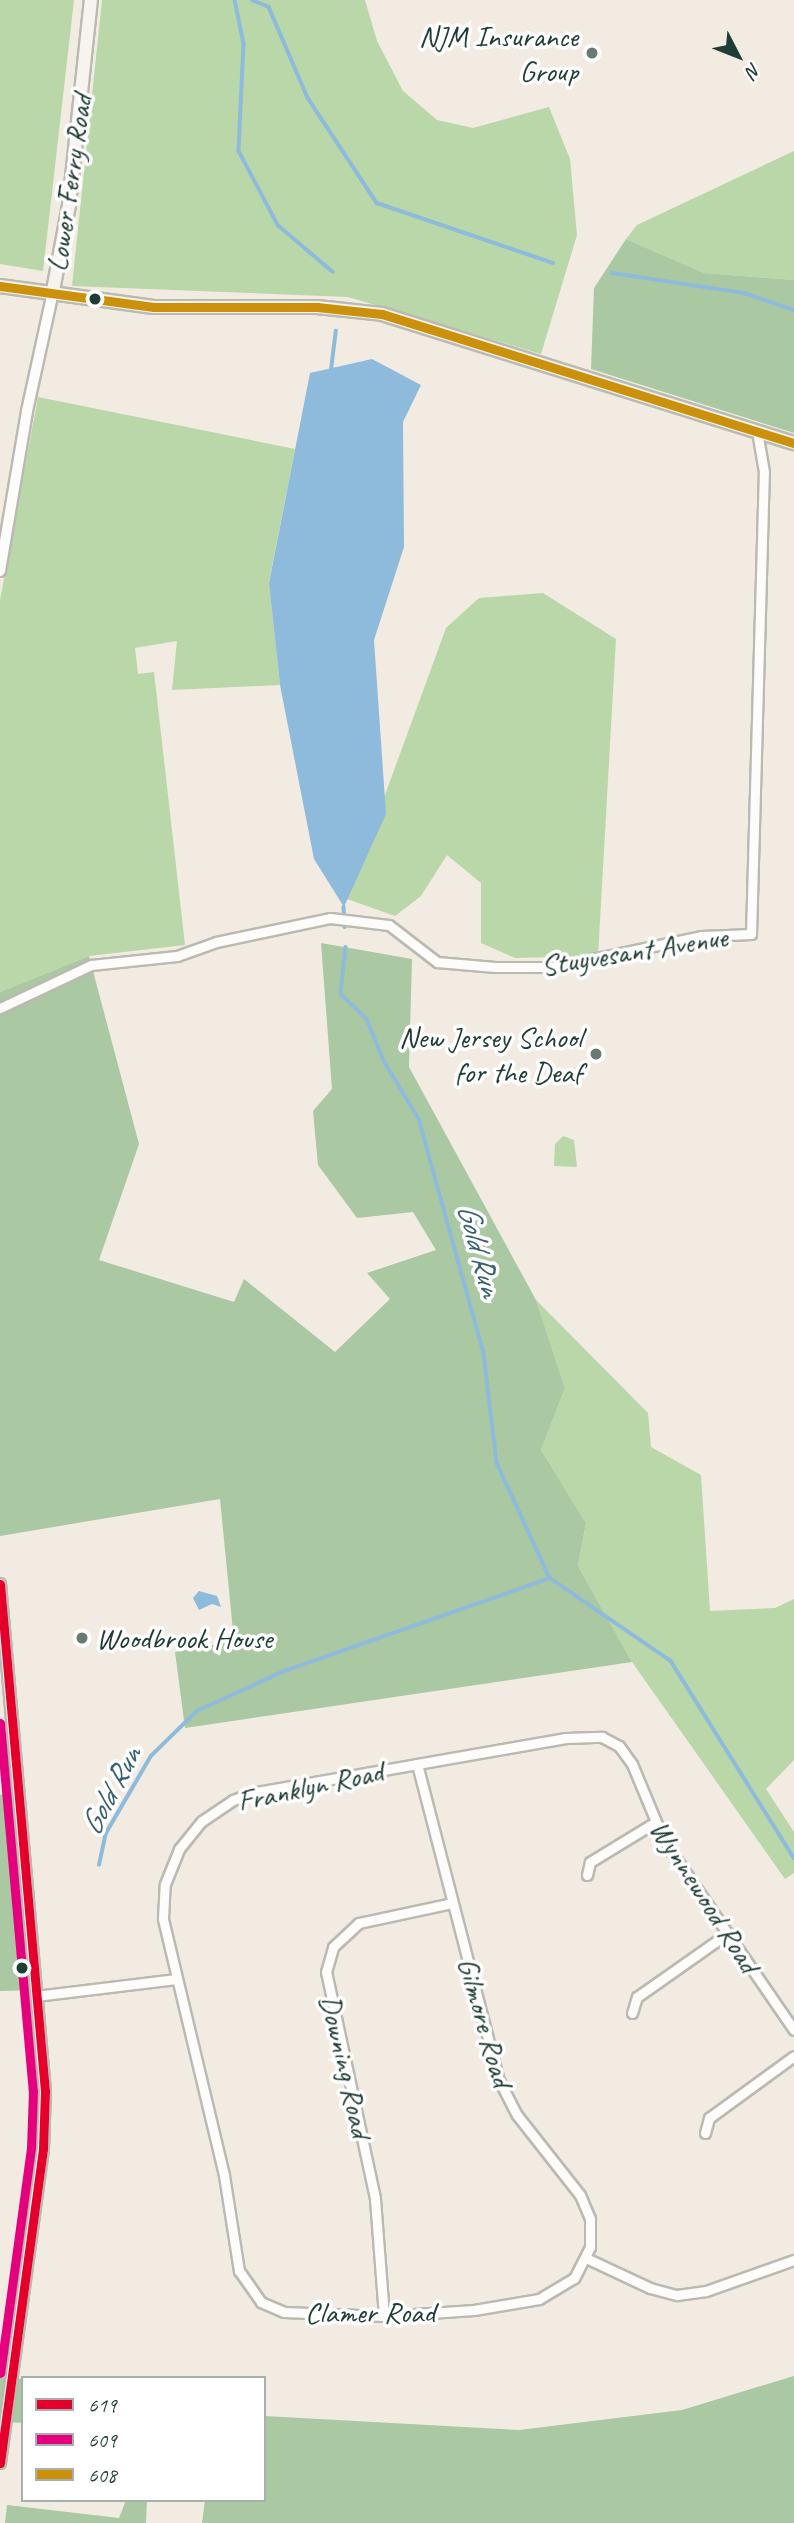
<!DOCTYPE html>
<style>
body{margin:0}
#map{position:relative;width:794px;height:2523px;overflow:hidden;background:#f1ebe1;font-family:Caveat,sans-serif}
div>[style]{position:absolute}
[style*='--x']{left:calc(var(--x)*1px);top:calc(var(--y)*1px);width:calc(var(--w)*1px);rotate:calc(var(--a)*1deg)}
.green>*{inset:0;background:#b9d7a9}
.forest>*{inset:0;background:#aac8a1;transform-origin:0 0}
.water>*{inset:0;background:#8ebbdb}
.stream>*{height:3.5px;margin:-1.75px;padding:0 1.75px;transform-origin:1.75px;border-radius:1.75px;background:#8ebbdb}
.roads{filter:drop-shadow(2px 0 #babab2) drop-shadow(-2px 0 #babab2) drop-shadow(0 2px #babab2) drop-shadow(0 -2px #babab2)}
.minor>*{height:9px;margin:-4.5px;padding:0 4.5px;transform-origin:4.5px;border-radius:4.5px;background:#fdfcfa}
.tertiary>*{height:10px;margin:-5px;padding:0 5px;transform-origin:5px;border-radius:5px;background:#fdfcfa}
.secondary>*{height:12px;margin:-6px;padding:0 6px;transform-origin:6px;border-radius:6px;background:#f7f4f0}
.bus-1>*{height:9px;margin:-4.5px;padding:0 4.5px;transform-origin:4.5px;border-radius:4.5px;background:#e4002b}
.bus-2>*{height:9px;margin:-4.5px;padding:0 4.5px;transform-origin:4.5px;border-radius:4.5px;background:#e5007d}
.bus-3>*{height:9px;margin:-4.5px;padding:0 4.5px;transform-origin:4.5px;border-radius:4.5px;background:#cc910a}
.dots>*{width:19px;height:19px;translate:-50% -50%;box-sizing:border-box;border:4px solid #fff;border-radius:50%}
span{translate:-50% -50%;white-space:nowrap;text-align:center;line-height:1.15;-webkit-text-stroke:7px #fff;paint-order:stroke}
.poi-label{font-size:30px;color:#1f3d34}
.right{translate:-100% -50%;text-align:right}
.left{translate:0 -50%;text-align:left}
.street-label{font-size:30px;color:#1f3d34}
.water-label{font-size:32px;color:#37626d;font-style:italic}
.legend{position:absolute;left:21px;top:2376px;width:245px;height:126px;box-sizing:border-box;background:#fff;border:2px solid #a5b1ae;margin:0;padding:9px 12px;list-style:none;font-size:21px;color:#1f3d34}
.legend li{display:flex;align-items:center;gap:14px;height:35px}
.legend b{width:35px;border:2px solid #a5b1ae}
.north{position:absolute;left:703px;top:21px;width:70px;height:70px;-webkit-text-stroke:5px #fff;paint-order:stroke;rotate:132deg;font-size:19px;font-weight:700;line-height:28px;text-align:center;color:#1f3d34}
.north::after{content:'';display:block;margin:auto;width:24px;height:32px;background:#1f3d34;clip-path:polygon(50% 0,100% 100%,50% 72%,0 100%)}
</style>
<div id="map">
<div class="green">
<i style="clip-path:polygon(0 0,74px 0,43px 271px,0 264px)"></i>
<i style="clip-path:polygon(102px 0,365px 0,377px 41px,403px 91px,437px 120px,473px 128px,549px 107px,570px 159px,577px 235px,541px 354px,348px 297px,72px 286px)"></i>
<i style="clip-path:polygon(794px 151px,794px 280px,704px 273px,626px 239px,637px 225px)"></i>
<i style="clip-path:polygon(38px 397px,295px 449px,269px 582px,280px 685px,172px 690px,177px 641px,135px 648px,138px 674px,154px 672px,185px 945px,89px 956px,0 992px,0 600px)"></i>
<i style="clip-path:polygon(543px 593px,616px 639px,598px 956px,515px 958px,481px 943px,481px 883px,447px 855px,421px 896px,395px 916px,347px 899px,446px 628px,479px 598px)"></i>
<i style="clip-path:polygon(563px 1136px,574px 1140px,577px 1167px,554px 1166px,555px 1144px)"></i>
<i style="clip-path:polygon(536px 1300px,648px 1413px,651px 1447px,701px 1475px,710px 1611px,775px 1608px,794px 1599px,794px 1760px,766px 1789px,794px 1832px,794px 1873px,785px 1879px,632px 1662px,578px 1566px,586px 1523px,541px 1450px,565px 1388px)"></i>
</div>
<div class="forest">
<i style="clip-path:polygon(626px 239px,704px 273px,794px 280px,794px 433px,591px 369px,594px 288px)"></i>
<i style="clip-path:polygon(321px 943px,412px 959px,409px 1067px,536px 1300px,565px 1388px,541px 1450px,586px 1523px,578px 1566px,632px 1662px,185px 1728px,175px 1652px,234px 1641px,220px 1499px,0 1536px,0 992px,89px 956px,139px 1144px,99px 1260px,234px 1302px,244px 1279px,335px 1352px,390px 1299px,367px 1273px,436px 1250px,413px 1212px,357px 1218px,318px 1165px,313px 1111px,332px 1089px)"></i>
<i style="clip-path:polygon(14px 1791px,37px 1990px,0 1991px,0 1795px)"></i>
<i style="clip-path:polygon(794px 2376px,794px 2523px,202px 2523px,205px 2500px,264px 2500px,264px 2416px,519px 2430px,682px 2410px)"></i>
<i style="left:0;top:2378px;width:23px;height:44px;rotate:2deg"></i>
<i style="clip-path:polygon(126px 2500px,147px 2500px,146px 2523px,5px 2523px,7px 2505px,119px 2518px)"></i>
</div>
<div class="water">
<i style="clip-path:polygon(372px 359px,421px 385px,403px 422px,404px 547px,374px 640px,386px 814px,344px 907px,314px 859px,280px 685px,269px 583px,310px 373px)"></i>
<i style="clip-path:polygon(199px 1591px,217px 1596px,221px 1607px,212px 1604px,199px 1610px,193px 1598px)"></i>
</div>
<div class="stream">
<i style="--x:235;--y:0;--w:45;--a:78.4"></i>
<i style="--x:244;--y:44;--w:107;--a:92.7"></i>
<i style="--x:239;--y:151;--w:84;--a:62.2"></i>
<i style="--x:278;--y:225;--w:72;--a:40.5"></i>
<i style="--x:252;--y:0;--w:18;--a:22"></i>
<i style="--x:269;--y:7;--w:99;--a:66.8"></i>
<i style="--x:308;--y:98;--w:126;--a:56.7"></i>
<i style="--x:377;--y:203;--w:186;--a:18.8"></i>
<i style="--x:612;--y:273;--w:134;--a:8.6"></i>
<i style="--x:744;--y:293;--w:53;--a:18.8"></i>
<i style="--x:331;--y:370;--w:39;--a:-83"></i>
<i style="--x:344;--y:907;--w:20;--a:87"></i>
<i style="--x:346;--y:947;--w:47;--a:96.1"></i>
<i style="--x:341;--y:994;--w:36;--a:44"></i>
<i style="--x:367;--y:1019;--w:45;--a:68"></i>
<i style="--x:384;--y:1061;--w:68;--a:58.9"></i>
<i style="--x:419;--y:1119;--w:244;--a:74.5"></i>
<i style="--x:484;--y:1354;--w:110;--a:83.2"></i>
<i style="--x:497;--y:1463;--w:127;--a:65.3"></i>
<i style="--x:550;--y:1578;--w:147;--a:34.4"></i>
<i style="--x:671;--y:1661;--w:232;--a:58"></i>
<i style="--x:99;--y:1865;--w:33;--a:-78"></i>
<i style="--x:106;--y:1833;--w:89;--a:-59.7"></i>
<i style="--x:151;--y:1756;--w:64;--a:-44.4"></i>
<i style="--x:197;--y:1711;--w:94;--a:-24.6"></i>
<i style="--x:282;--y:1672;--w:284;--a:-19.3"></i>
</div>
<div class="roads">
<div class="minor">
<i style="--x:0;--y:1008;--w:101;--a:-25.3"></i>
<i style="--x:91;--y:965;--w:86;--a:-6"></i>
<i style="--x:177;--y:956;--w:41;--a:-19.7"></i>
<i style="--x:216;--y:942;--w:116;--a:-11.9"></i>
<i style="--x:330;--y:918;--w:59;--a:6.8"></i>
<i style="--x:389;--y:925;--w:61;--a:37.6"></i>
<i style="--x:437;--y:962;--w:58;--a:4.9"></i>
<i style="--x:495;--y:967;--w:59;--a:0"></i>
<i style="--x:554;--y:967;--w:150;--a:-11.9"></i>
<i style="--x:701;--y:936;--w:50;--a:-2.3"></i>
<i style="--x:751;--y:934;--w:462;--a:-88.4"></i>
<i style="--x:764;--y:472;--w:42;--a:-99.7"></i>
<i style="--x:417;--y:1764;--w:326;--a:75.5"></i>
<i style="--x:499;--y:2080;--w:39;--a:63"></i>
<i style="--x:517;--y:2115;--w:102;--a:51.8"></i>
<i style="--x:580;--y:2195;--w:26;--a:67"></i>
<i style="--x:590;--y:2219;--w:28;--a:90"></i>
<i style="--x:590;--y:2247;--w:35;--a:117"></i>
<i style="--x:574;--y:2278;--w:41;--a:149"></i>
<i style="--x:539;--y:2299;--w:66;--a:170.4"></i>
<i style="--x:474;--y:2310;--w:90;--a:176.2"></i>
<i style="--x:384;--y:2316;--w:100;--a:-177.7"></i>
<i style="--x:284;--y:2312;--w:25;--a:-157"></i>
<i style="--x:261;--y:2302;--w:38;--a:-125"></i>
<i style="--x:239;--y:2271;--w:97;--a:-98.9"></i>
<i style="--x:224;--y:2175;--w:264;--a:-103.4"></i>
<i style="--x:163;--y:1918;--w:34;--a:-87"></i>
<i style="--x:165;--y:1884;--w:38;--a:-68"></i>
<i style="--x:179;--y:1849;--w:36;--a:-51"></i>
<i style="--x:202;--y:1821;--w:37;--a:-34"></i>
<i style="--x:233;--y:1800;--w:19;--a:-21"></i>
<i style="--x:251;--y:1793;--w:169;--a:-9.9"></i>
<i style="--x:417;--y:1764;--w:151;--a:-9.9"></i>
<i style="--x:566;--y:1738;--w:36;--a:-2"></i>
<i style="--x:602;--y:1737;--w:19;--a:28"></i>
<i style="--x:619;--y:1746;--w:22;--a:54"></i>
<i style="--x:632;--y:1764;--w:83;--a:67.4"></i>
<i style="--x:664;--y:1841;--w:229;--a:55.5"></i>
<i style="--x:587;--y:1875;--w:13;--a:-77"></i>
<i style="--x:590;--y:1862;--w:75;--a:-31.4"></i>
<i style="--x:36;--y:1996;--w:141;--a:-6.9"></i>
<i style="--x:632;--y:2013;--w:17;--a:-73"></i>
<i style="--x:637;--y:1997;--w:111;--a:-35.1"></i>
<i style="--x:705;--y:2133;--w:16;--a:-75"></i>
<i style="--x:709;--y:2118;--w:105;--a:-36.1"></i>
<i style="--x:586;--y:2258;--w:71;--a:25.1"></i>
<i style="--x:650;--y:2288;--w:28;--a:15"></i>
<i style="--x:677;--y:2295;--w:29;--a:-8"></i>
<i style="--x:706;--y:2291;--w:93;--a:-19.4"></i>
<i style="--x:384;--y:2316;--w:118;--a:-94.4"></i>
<i style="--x:375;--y:2198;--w:231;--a:-102.2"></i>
<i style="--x:326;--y:1972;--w:26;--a:-74"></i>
<i style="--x:333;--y:1947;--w:35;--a:-43"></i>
<i style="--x:359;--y:1923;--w:95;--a:-12.1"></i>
</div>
<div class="tertiary">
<i style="--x:0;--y:571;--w:162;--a:-80.4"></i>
<i style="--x:27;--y:411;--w:118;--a:-77.7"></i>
<i style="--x:0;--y:1584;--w:509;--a:84.93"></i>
<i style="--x:45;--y:2091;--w:58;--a:92"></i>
<i style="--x:43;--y:2149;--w:317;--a:97.8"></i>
</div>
<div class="secondary">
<i style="--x:0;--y:286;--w:155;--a:7.8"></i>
<i style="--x:154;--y:307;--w:163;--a:0"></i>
<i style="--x:317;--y:307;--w:65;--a:6.1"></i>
<i style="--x:382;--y:314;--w:432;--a:17.4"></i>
<i style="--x:52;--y:296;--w:93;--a:-79.4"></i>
<i style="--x:69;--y:205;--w:206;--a:-83.9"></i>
</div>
</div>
<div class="bus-1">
<i style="--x:0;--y:1584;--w:509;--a:84.93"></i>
<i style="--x:45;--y:2091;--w:58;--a:92"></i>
<i style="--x:43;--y:2149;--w:317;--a:97.8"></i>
</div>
<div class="bus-2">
<i style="--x:0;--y:1723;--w:369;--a:84.9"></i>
<i style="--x:33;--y:2091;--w:57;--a:92"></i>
<i style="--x:31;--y:2148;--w:227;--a:97.8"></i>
</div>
<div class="bus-3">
<i style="--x:0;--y:286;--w:155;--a:7.8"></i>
<i style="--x:154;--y:307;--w:163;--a:0"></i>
<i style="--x:317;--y:307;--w:65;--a:6.1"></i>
<i style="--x:382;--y:314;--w:432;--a:17.4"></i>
</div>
<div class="dots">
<i style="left:592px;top:53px;background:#687a71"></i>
<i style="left:95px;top:299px;background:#1f3d34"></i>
<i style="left:596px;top:1054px;background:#687a71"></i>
<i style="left:82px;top:1638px;background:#687a71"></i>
<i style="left:22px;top:1968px;background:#1f3d34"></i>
</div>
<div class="poi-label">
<span class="right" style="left:578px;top:53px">NJM Insurance<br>Group</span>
<span class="right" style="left:582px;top:1054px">New Jersey School<br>for the Deaf</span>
<span class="left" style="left:96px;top:1638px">Woodbrook House</span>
</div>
<div class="street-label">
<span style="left:69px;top:183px;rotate:-82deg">Lower Ferry Road</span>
<span style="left:634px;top:951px;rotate:-9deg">Stuyvesant Avenue</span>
<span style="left:310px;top:1786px;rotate:-12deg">Franklyn Road</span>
<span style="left:705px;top:1896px;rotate:57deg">Wynnewood Road</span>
<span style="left:485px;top:2022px;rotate:74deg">Gilmore Road</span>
<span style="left:346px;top:2066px;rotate:77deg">Downing Road</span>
<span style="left:370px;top:2312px">Clamer Road</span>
</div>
<div class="water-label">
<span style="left:479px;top:1250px;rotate:75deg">Gold Run</span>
<span style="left:111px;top:1791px;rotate:-62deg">Gold Run</span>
</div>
<ul class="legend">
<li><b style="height:9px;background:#e4002b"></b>619</li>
<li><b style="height:9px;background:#e5007d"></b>609</li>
<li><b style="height:9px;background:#cc910a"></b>608</li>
</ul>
<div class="north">N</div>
</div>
